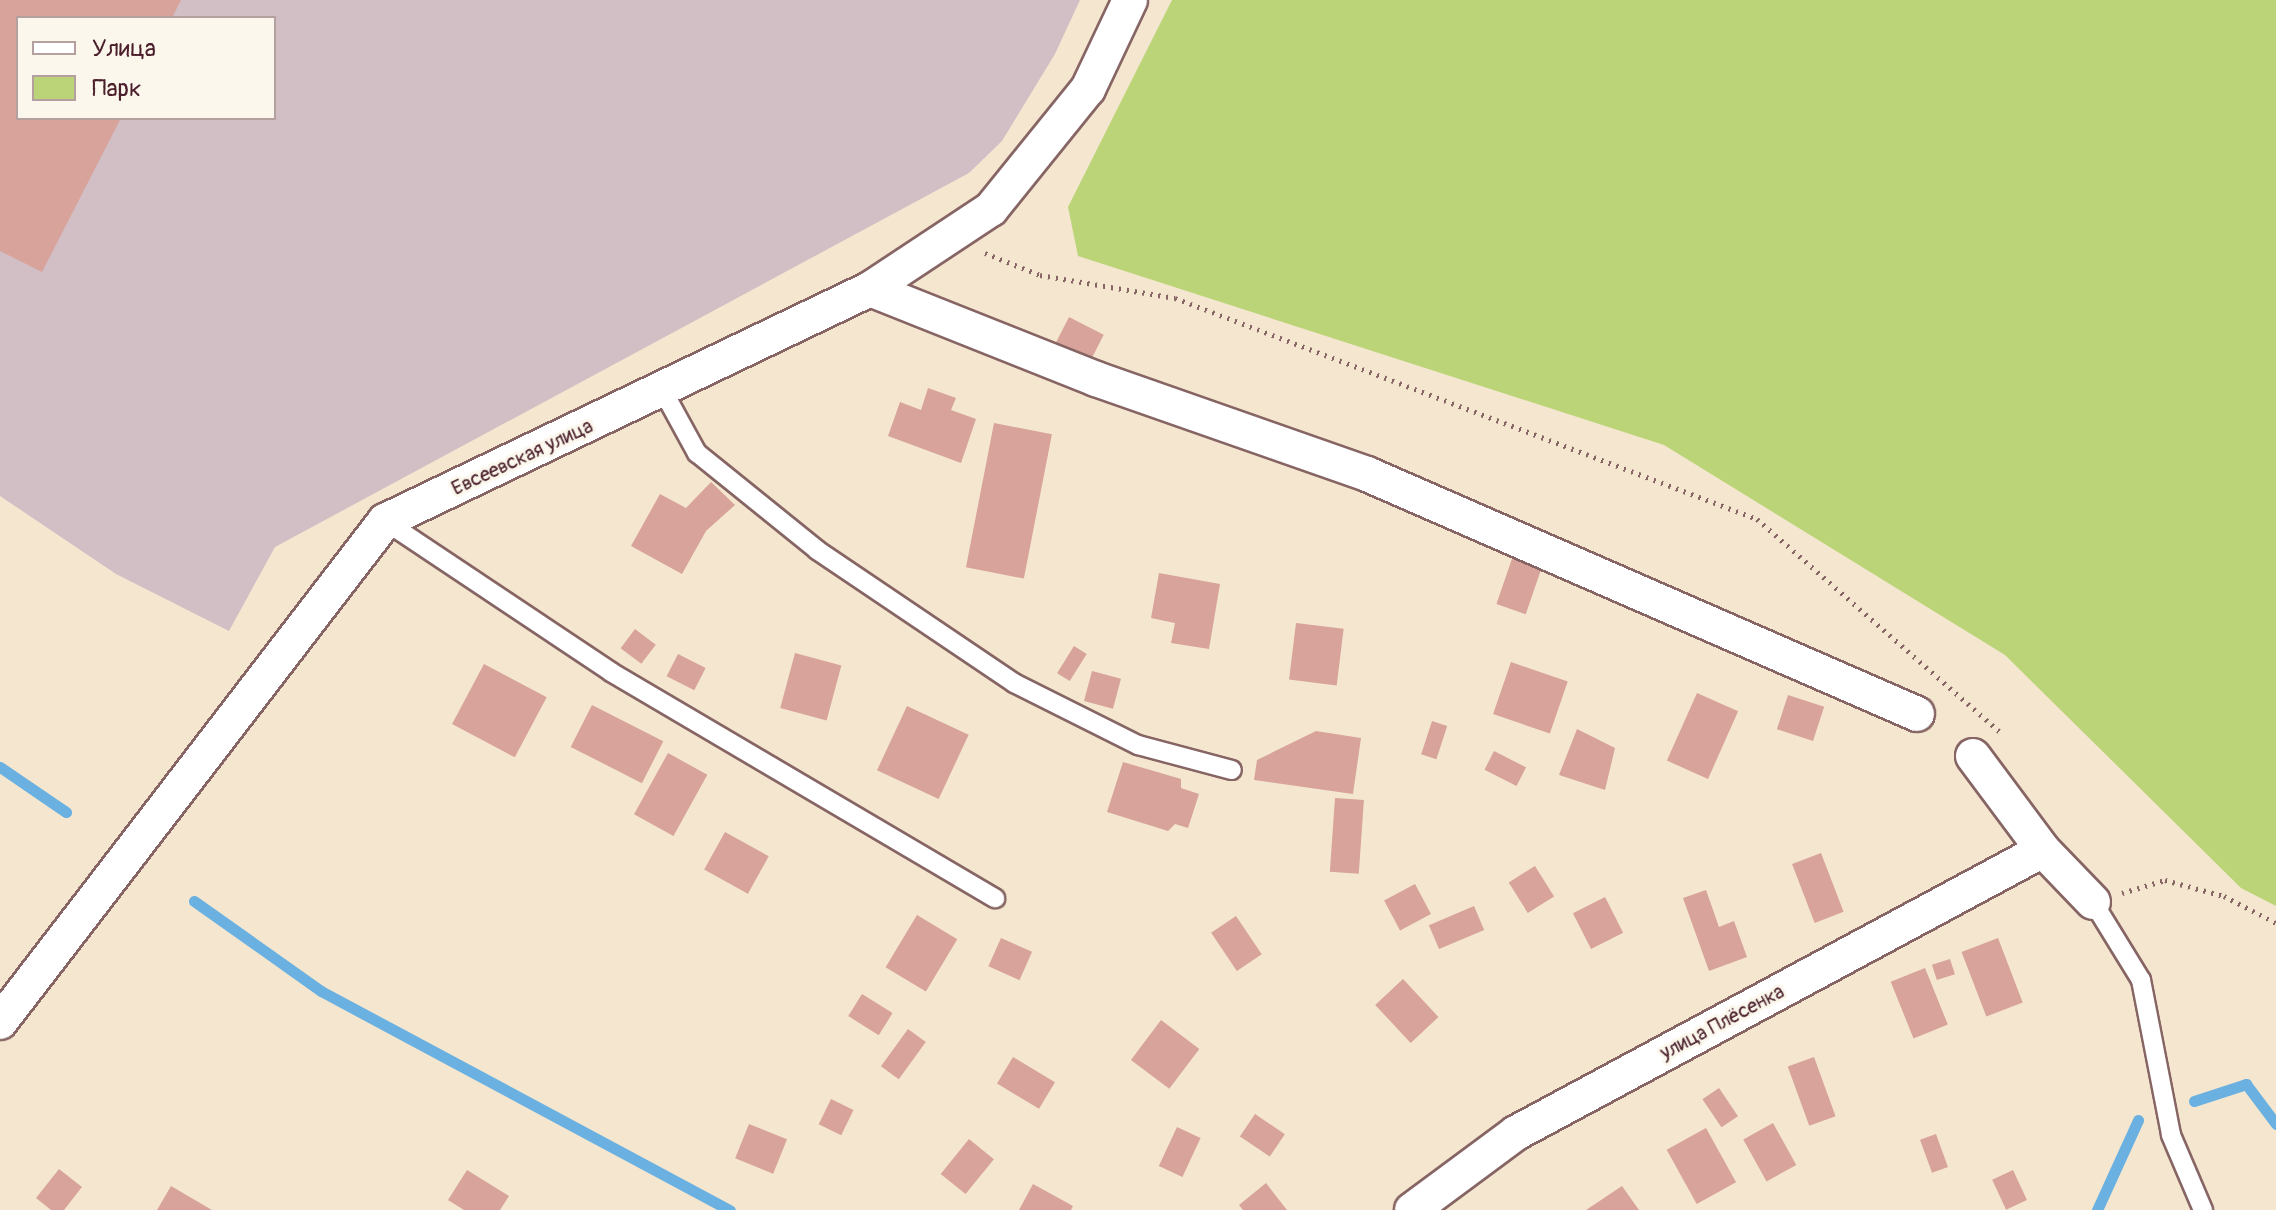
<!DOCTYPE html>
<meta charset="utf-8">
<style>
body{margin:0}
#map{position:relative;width:2276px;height:1210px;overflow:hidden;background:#f5e7cf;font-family:Pangolin,sans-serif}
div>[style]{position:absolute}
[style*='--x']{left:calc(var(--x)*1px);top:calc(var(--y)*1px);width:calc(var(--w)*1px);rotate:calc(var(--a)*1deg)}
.industrial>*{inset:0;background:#d2bec5}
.green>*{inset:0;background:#bbd478}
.stream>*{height:11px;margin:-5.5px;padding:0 5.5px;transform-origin:5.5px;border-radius:5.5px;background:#6ab1e1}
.building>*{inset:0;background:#d7a39a;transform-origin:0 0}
.path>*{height:5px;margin-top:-2.5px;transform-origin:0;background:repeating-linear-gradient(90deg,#866564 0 2px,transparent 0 8px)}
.roads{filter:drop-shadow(2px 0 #866564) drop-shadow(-2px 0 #866564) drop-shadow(0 2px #866564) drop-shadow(0 -2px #866564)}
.service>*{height:18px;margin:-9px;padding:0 9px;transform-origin:9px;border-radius:9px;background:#fff}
.minor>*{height:34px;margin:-17px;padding:0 17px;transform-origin:17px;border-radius:17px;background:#fff}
span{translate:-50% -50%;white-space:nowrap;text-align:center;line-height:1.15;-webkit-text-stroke:6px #fbf7ec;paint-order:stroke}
.street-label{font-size:20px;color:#4a1f2b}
.legend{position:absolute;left:16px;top:16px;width:260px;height:104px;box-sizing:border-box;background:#fbf7ec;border:2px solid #b4a19f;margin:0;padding:10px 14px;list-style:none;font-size:24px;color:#4a1f2b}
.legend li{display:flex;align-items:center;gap:16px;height:40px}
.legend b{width:40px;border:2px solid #b4a19f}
</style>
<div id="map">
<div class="industrial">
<i style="clip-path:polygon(evenodd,0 0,1080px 0,1055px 54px,1002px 141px,969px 173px,275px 547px,229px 631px,116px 574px,0 496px,0 0,18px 18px,274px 18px,274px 118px,18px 118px,18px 18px)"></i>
</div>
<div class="green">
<i style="clip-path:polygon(1172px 0,2276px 0,2276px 906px,2241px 888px,2005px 655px,1664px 445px,1078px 256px,1068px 207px)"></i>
</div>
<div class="stream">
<i style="--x:0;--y:767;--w:80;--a:34.3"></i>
<i style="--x:194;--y:901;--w:156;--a:35.3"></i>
<i style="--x:321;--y:991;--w:464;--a:28.2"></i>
<i style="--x:2194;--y:1101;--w:55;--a:-18.1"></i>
<i style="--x:2246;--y:1084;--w:50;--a:53.1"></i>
<i style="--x:2097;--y:1210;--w:99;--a:-65.5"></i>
</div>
<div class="building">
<i style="clip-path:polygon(0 0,181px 0,172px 18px,18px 18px,18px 118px,121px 118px,42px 272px,0 251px)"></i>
<i style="left:1069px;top:317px;width:39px;height:37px;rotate:27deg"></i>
<i style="clip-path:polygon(928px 388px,956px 398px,951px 410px,976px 419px,961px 463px,888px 436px,900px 402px,921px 410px)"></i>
<i style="left:994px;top:423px;width:59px;height:147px;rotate:11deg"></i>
<i style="clip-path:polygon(711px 482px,735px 505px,706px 531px,682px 574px,631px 546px,660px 494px,686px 508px)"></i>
<i style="left:1514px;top:553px;width:31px;height:54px;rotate:19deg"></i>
<i style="clip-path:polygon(1159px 573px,1220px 584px,1209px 649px,1171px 643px,1175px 623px,1151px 618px)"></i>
<i style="left:1296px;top:623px;width:48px;height:57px;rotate:7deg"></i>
<i style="left:635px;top:629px;width:26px;height:24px;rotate:37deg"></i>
<i style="left:1074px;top:646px;width:15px;height:32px;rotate:32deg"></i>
<i style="left:795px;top:653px;width:48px;height:57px;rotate:15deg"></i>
<i style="left:678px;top:654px;width:31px;height:25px;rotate:27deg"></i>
<i style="left:1511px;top:662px;width:60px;height:55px;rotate:19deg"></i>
<i style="left:484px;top:664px;width:71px;height:68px;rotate:28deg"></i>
<i style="left:1092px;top:671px;width:30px;height:31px;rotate:15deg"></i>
<i style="left:1697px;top:693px;width:45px;height:74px;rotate:24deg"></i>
<i style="left:1788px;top:695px;width:38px;height:36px;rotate:18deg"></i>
<i style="left:592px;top:705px;width:80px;height:47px;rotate:27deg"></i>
<i style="left:907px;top:706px;width:68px;height:71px;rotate:25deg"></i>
<i style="left:1432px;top:721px;width:16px;height:35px;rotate:18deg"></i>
<i style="clip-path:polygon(1577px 729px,1615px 748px,1605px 790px,1559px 775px)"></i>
<i style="clip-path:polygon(1316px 731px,1361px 738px,1353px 794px,1254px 780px,1257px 760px)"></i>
<i style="left:1494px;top:751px;width:36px;height:21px;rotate:27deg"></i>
<i style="left:668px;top:753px;width:45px;height:70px;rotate:29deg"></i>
<i style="clip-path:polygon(1123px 762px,1181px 779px,1181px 788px,1199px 794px,1188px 828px,1175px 824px,1168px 831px,1107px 812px)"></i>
<i style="left:1335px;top:798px;width:29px;height:74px;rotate:4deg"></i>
<i style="left:725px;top:832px;width:50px;height:43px;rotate:29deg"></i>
<i style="left:1821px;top:853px;width:63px;height:31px;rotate:69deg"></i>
<i style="left:1535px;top:866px;width:36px;height:31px;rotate:58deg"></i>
<i style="left:1415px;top:884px;width:34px;height:35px;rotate:62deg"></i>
<i style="clip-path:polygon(1706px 890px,1719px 927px,1734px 921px,1747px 957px,1709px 971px,1683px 898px)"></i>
<i style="left:1605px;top:897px;width:40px;height:36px;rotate:63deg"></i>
<i style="left:1474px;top:906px;width:26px;height:49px;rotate:67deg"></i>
<i style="left:917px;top:915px;width:47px;height:61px;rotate:31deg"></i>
<i style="left:1236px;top:916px;width:46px;height:30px;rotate:56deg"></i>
<i style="left:1001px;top:938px;width:34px;height:31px;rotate:24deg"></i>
<i style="left:1998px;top:938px;width:69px;height:39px;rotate:69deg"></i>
<i style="left:1950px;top:959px;width:16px;height:19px;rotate:72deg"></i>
<i style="left:1925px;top:968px;width:61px;height:37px;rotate:68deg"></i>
<i style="left:1403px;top:979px;width:52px;height:38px;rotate:47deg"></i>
<i style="left:862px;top:994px;width:36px;height:26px;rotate:32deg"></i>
<i style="left:1161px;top:1020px;width:48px;height:50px;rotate:37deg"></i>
<i style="left:908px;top:1029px;width:22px;height:46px;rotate:36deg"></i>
<i style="left:1013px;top:1057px;width:49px;height:31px;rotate:31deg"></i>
<i style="left:1814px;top:1057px;width:63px;height:28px;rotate:70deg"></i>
<i style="left:1719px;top:1088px;width:34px;height:20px;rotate:56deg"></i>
<i style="left:831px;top:1099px;width:25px;height:28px;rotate:26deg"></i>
<i style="left:1255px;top:1114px;width:36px;height:27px;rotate:34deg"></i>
<i style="left:1773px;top:1123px;width:48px;height:34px;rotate:61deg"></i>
<i style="left:749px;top:1124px;width:41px;height:37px;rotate:22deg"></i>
<i style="left:1177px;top:1127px;width:26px;height:43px;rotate:25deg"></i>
<i style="left:1706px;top:1128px;width:62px;height:45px;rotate:61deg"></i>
<i style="left:1936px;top:1134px;width:35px;height:17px;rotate:70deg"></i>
<i style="left:969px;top:1139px;width:32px;height:45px;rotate:39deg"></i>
<i style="clip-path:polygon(59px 1169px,82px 1187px,64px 1210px,51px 1210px,36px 1198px)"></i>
<i style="clip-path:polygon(467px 1170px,509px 1196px,500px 1210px,464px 1210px,448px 1200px)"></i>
<i style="left:2013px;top:1170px;width:33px;height:23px;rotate:65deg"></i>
<i style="clip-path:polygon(1266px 1183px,1287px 1210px,1243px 1210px,1239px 1205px)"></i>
<i style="clip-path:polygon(1033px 1184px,1073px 1206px,1071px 1210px,1019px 1210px)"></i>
<i style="clip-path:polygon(171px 1186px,212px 1210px,157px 1210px)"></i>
<i style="clip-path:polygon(1622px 1186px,1639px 1210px,1586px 1210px)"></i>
</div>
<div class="path">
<i style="--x:985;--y:253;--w:59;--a:21.8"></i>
<i style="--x:1040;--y:275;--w:137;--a:9.7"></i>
<i style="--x:1175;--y:298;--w:623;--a:20.79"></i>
<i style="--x:1757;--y:519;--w:323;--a:41.2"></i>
<i style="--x:2122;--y:893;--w:45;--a:-16.8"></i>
<i style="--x:2165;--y:880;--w:61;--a:15.2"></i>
<i style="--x:2224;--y:896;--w:59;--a:27.4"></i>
</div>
<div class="roads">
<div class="service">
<i style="--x:663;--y:391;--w:71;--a:61.3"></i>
<i style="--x:697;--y:453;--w:154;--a:38.9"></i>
<i style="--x:817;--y:550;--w:238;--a:34"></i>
<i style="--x:1014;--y:683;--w:139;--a:26.6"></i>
<i style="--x:1138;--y:745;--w:97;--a:14.9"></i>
<i style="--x:385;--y:521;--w:272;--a:33.7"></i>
<i style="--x:611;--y:672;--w:446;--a:30.5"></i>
<i style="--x:2093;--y:902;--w:92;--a:58.4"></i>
<i style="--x:2141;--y:980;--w:158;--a:79"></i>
<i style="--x:2171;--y:1135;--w:82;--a:66.9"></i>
</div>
<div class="minor">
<i style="--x:870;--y:289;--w:243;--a:21.7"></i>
<i style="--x:1096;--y:379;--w:287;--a:19.3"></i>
<i style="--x:1367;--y:474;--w:600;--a:23.57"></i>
<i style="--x:1973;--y:756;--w:117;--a:53.3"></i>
<i style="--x:2043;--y:850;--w:72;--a:46.1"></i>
<i style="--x:0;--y:1022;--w:632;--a:-52.46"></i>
<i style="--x:385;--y:521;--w:538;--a:-25.56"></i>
<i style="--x:870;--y:289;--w:145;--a:-33.5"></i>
<i style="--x:991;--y:209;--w:154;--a:-51.1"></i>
<i style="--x:1088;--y:89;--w:98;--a:-64.7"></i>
<i style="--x:1412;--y:1210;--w:129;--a:-36.5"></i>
<i style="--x:1516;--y:1133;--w:598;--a:-28.24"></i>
</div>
</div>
<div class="street-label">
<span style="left:522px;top:457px;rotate:-25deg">Евсеевская улица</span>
<span style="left:1722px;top:1022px;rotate:-28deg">улица Плёсенка</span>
</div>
<ul class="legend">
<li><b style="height:10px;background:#fff"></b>Улица</li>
<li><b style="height:22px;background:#bbd478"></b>Парк</li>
</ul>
</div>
